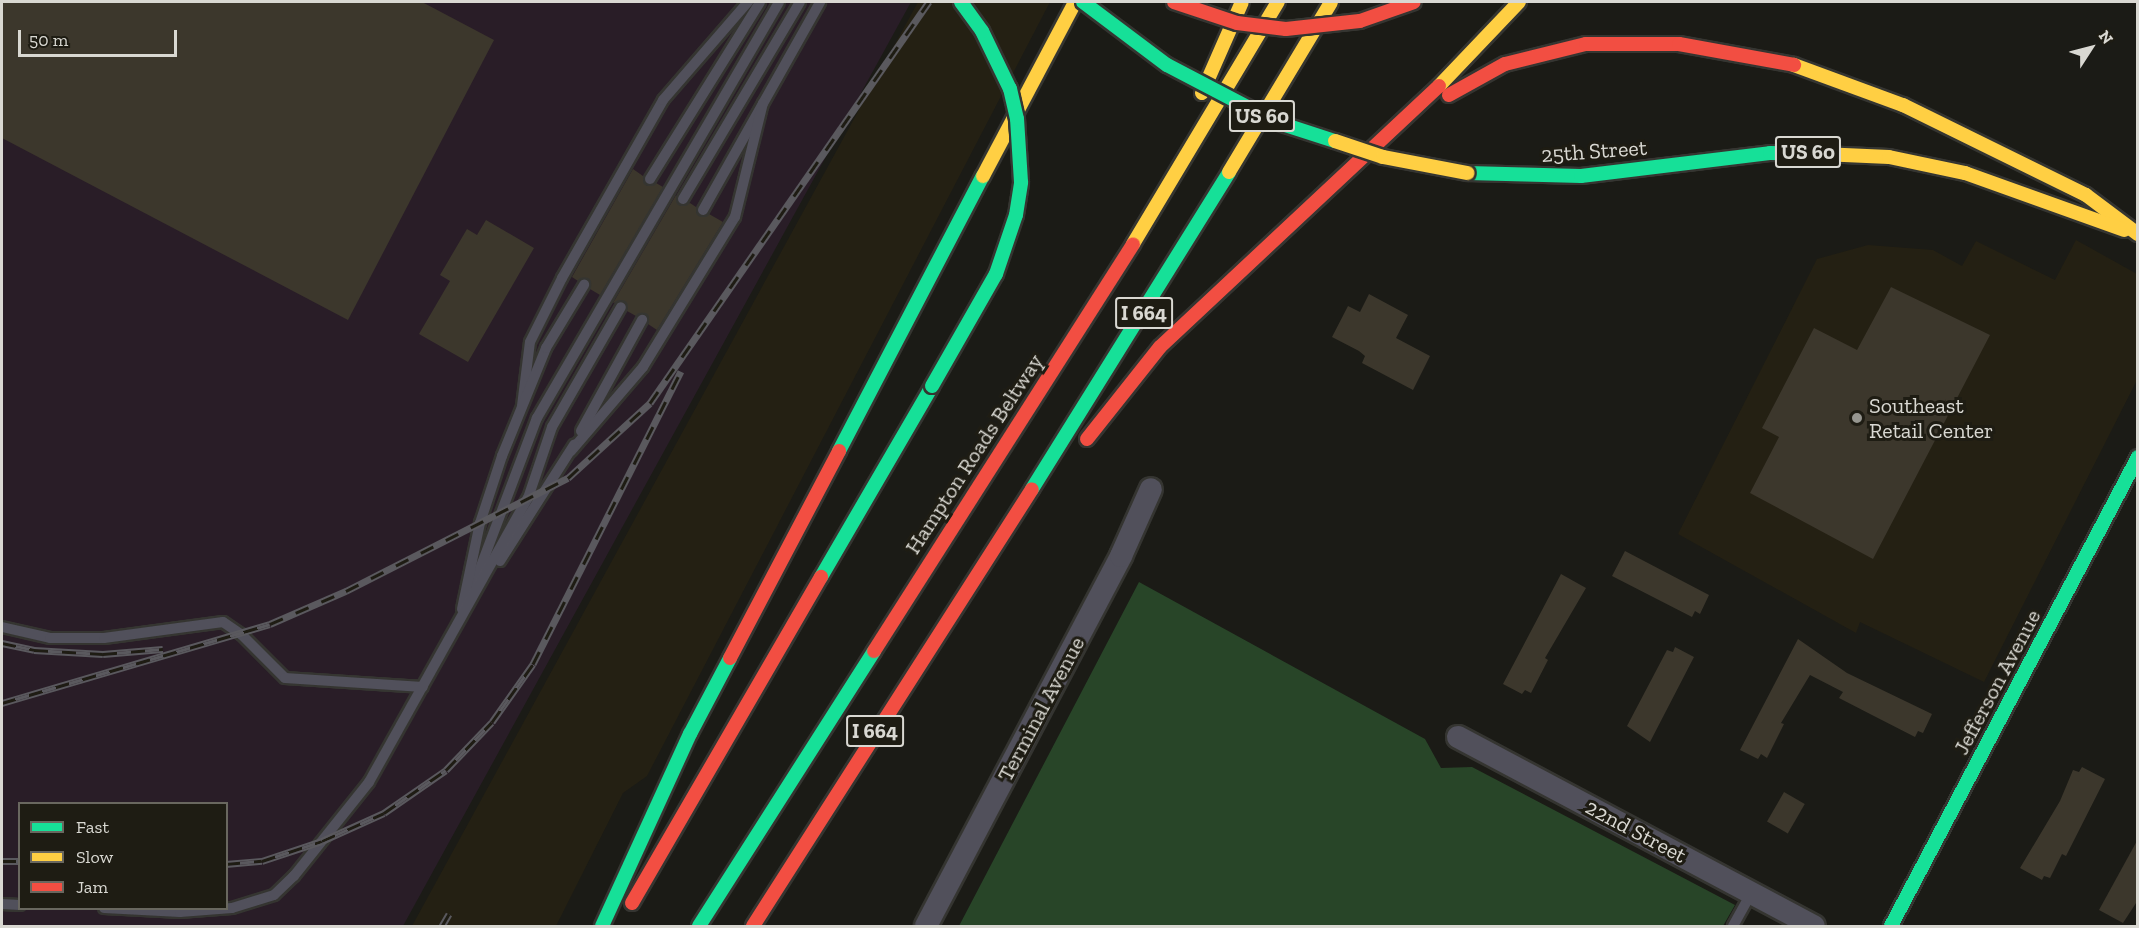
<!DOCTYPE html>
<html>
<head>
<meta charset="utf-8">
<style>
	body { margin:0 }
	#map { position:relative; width:2139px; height:928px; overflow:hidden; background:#1b1b16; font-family:"Zilla Slab",serif }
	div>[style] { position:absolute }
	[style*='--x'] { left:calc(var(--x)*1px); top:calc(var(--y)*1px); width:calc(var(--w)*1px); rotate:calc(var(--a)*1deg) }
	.built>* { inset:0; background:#242013 }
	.industrial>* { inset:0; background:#291d27 }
	.green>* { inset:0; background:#284528 }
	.building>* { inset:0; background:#3c372c; transform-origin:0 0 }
	.roads { filter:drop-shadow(2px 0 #353531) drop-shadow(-2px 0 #353531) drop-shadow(0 2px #353531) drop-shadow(0 -2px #353531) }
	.lane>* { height:10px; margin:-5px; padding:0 5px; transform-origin:5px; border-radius:5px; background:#51505b }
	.street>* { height:22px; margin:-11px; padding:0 11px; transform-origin:11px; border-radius:11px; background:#51505b }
	.fast>* { height:14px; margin:-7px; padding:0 7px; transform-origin:7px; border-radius:7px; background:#16e098 }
	.slow>* { height:14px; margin:-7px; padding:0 7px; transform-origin:7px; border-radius:7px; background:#ffcf43 }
	.jam>* { height:14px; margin:-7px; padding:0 7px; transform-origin:7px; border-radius:7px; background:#f24e42 }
	.rail>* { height:7px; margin-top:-3.5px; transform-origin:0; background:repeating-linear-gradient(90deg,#1e1c13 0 14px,#5a595e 0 28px); box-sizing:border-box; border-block:2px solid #5a595e }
	.bridges { filter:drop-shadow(2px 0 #353531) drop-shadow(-2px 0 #353531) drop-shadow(0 2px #353531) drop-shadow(0 -2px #353531) }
	.fast-bridge>* { height:14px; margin:-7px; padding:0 7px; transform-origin:7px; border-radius:7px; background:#16e098 }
	.slow-bridge>* { height:14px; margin:-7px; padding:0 7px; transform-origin:7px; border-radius:7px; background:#ffcf43 }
	.jam-bridge>* { height:14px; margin:-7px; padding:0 7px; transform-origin:7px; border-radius:7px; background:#f24e42 }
	.dots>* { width:16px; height:16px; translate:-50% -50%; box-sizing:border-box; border:3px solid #1e1c13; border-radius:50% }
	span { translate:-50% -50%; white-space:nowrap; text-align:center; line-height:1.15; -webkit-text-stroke:6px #1e1c13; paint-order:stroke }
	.shield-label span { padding:2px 4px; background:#1e1c13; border:2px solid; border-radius:4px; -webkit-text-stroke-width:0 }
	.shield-label { font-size:21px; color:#d9d8d2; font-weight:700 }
	.street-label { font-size:22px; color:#d9d8d2 }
	.poi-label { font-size:22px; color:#d9d8d2 }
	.left { translate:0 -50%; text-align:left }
	.frame { position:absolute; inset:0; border:3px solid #d9d8d2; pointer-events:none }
	.legend { position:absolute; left:18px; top:802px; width:210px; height:108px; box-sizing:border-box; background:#1e1c13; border:2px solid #69675f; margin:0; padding:8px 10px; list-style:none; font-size:18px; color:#d9d8d2 }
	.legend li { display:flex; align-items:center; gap:12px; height:30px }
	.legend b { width:30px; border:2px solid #69675f }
	.north { position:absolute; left:2061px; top:18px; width:60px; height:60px; -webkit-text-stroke:4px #1e1c13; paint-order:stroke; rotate:54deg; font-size:16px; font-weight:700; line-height:24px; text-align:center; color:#d9d8d2 }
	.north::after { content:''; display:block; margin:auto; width:21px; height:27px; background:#d9d8d2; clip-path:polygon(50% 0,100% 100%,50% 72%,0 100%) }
	.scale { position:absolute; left:18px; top:30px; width:159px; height:27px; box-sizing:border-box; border:3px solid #d9d8d2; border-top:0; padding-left:8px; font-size:18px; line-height:21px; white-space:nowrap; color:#d9d8d2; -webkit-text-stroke:4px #1e1c13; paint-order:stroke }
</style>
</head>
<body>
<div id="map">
	<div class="built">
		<i style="clip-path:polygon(918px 2px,1050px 2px,647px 776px,623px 793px,556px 926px,412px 926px)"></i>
		<i style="clip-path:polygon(2076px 240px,2137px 274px,2137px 380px,1984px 682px,1860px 622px,1856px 633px,1678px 534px,1817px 259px,1868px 245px,1933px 250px,1962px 266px,1976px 241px,2055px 280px)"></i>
	</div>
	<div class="industrial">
		<i style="clip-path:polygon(evenodd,2px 2px,911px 2px,403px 926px,2px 926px,2px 2px,20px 804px,226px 804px,226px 908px,20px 908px,20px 804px)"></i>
	</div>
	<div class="green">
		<i style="clip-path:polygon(1139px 582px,1425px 739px,1441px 768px,1472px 767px,1735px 905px,1723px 926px,959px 926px)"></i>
	</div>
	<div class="building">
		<i style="clip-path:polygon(2px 2px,422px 2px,494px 40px,348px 320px,2px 138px)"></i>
		<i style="clip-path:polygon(633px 169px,643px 176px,647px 186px,656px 183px,663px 187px,600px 295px,590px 289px,588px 279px,578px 281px,572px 277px)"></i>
		<i style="clip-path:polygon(676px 195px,680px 206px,690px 203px,696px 207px,699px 216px,709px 214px,723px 222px,657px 330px,648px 324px,646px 314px,636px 316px,627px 311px,625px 301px,613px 303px)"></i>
		<i style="clip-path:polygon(486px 220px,534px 248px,468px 362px,419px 334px,450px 281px,440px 275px,467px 229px,477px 235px)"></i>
		<i style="clip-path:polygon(1891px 287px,1990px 335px,1873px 559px,1750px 493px,1779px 437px,1762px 428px,1814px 328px,1857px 350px)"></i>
		<i style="clip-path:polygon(1369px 294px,1408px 315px,1396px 338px,1430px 356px,1413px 390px,1362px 363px,1365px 356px,1359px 351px,1332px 337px,1348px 306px,1360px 312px)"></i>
		<i style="clip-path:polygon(1625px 551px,1709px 595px,1700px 614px,1695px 611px,1692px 617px,1612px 576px)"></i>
		<i style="clip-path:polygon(1561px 574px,1586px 588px,1545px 658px,1548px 660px,1531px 693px,1525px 690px,1522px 694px,1503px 684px)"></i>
		<i style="clip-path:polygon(1798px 639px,1847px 673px,1932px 714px,1923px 733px,1918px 731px,1915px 737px,1872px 715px,1839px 698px,1843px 692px,1810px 675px,1781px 723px,1784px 724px,1767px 758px,1761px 754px,1758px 759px,1740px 750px)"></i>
		<i style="clip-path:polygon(1675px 647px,1694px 657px,1650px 742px,1627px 726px,1667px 650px,1673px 652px)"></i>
		<i style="clip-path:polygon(2082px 767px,2105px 779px,2066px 856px,2062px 854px,2050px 878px,2044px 876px,2042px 880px,2020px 868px,2060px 801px,2073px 770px,2079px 772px)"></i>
		<i style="left:1784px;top:792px;width:24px;height:34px;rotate:30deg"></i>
		<i style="clip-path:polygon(2138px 839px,2138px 900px,2123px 923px,2099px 910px)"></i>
	</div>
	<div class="roads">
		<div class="lane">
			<i style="--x:650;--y:179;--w:208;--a:-58.1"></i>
			<i style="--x:683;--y:199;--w:229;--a:-59.3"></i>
			<i style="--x:703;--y:210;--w:239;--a:-60.6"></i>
			<i style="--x:522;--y:406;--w:64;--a:-82.9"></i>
			<i style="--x:530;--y:342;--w:72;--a:-63.4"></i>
			<i style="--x:562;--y:278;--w:205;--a:-60.4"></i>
			<i style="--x:663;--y:100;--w:130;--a:-49.1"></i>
			<i style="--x:581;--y:431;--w:127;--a:-61.2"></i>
			<i style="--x:571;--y:451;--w:111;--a:-49.4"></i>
			<i style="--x:643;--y:367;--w:176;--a:-58.5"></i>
			<i style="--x:735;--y:217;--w:117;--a:-76.2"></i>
			<i style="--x:500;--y:561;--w:138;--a:-57.5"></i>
			<i style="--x:473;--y:587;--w:181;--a:-69.3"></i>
			<i style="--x:537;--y:418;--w:481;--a:-59.8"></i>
			<i style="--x:462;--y:609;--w:88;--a:-78.2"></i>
			<i style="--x:480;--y:523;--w:71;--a:-71.8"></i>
			<i style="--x:502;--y:456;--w:117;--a:-67.8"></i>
			<i style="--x:546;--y:348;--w:74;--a:-58.9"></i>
			<i style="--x:2;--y:627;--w:49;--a:12.9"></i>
			<i style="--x:50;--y:638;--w:54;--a:0"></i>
			<i style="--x:104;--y:638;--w:120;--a:-7.7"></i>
			<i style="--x:223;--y:622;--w:22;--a:34"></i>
			<i style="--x:241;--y:634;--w:62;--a:45"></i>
			<i style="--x:285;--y:678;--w:138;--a:3.7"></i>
			<i style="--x:2;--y:904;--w:18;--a:3"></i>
			<i style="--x:104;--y:908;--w:76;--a:3"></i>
			<i style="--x:180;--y:912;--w:52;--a:-4.4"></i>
			<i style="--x:232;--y:908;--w:44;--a:-17.2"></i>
			<i style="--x:274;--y:895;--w:28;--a:-44"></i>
			<i style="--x:294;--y:876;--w:120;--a:-51.4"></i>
			<i style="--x:369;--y:782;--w:325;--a:-60.8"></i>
			<i style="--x:528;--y:498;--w:75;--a:-71.3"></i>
			<i style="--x:552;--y:427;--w:138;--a:-60.1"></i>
			<i style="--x:1733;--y:926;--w:38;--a:-61"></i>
		</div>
		<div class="street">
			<i style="--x:1458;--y:737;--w:403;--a:28"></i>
			<i style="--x:926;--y:926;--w:418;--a:-62.2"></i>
			<i style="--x:1121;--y:556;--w:73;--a:-65.9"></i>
		</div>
		<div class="fast">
			<i style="--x:1468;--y:173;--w:113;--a:1.5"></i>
			<i style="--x:1581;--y:176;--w:190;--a:-6.9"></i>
			<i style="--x:1770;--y:153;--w:52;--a:1.1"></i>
			<i style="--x:839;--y:451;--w:310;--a:-62.4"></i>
			<i style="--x:1032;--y:489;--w:373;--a:-58.1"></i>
			<i style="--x:821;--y:577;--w:221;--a:-59.8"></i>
			<i style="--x:602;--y:926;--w:211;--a:-65.4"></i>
			<i style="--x:690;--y:734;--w:86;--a:-62.2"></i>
			<i style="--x:699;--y:926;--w:326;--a:-57.5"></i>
			<i style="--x:1891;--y:926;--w:530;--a:-62.23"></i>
		</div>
		<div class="slow">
			<i style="--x:1794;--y:65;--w:116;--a:20.2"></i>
			<i style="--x:1903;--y:105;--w:204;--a:26.2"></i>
			<i style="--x:2086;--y:195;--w:65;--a:36.9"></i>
			<i style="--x:1439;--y:86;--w:116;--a:-46.4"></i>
			<i style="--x:1202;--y:93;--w:99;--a:-66.3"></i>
			<i style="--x:1822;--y:154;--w:67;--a:2.6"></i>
			<i style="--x:1889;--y:157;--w:78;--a:11.9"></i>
			<i style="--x:1965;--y:173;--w:169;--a:19.7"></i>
			<i style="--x:1229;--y:172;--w:198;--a:-59"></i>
			<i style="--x:983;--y:176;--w:197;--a:-62.1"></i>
			<i style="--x:1133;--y:244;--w:282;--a:-59.1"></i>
		</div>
		<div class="jam">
			<i style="--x:1449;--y:95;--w:64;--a:-29"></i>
			<i style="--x:1505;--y:64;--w:83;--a:-13.9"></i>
			<i style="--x:1586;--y:44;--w:93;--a:0"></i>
			<i style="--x:1679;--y:44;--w:117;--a:10.3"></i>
			<i style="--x:1087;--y:439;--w:117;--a:-51.6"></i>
			<i style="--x:1160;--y:347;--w:382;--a:-43.1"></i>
			<i style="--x:874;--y:651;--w:482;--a:-57.5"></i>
			<i style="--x:730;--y:658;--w:234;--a:-62.2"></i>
			<i style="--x:632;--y:903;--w:377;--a:-59.9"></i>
			<i style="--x:753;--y:926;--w:518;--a:-57.44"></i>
		</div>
	</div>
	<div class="rail">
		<i style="--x:2;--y:643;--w:33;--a:12"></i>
		<i style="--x:34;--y:650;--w:69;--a:3.3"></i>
		<i style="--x:103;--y:654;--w:60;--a:-4.8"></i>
		<i style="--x:2;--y:703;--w:279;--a:-16.4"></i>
		<i style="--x:270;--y:624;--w:83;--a:-23.5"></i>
		<i style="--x:346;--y:591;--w:249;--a:-27"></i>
		<i style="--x:568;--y:478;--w:111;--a:-42.4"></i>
		<i style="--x:650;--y:403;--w:489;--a:-55.2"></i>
		<i style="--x:2;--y:861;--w:18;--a:0"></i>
		<i style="--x:226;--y:864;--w:36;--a:-5"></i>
		<i style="--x:262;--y:861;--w:63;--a:-18.4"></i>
		<i style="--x:322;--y:841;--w:68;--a:-24.3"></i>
		<i style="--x:384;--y:813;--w:75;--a:-34.7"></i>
		<i style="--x:446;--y:770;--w:66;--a:-46.2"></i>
		<i style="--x:492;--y:722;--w:71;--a:-54.7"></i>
		<i style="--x:533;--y:664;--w:328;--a:-63.2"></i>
		<i style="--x:442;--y:926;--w:14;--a:-60"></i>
	</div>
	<div class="bridges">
		<div class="fast-bridge">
			<i style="--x:1083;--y:2;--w:105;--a:36.9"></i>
			<i style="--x:1167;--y:65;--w:123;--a:27.6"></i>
			<i style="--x:1276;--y:122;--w:62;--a:17.9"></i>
			<i style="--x:932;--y:386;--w:129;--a:-60.3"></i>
			<i style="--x:996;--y:274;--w:62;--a:-71.3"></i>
			<i style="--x:1016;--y:215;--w:33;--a:-81"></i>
			<i style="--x:1021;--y:182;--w:63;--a:-93.6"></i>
			<i style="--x:1017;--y:119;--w:31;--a:-103"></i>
			<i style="--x:1010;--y:89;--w:64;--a:-115.8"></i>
			<i style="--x:982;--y:31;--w:36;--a:-126"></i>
		</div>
		<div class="slow-bridge">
			<i style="--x:1335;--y:141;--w:51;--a:18.4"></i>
			<i style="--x:1383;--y:157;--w:86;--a:10.7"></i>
		</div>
		<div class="jam-bridge">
			<i style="--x:1174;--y:2;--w:66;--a:18.4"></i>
			<i style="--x:1237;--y:23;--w:49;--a:7"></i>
			<i style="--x:1286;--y:29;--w:74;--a:-6.2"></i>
			<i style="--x:1360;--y:21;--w:57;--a:-19.4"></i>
		</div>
	</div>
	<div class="dots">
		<i style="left:1857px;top:418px;background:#969690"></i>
	</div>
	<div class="shield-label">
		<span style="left:1262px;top:116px">US 60</span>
		<span style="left:1808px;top:152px">US 60</span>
		<span style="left:1144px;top:313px">I 664</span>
		<span style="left:875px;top:731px">I 664</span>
	</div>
	<div class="street-label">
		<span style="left:1594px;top:151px;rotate:-4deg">25th Street</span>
		<span style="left:974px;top:454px;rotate:-57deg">Hampton Roads Beltway</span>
		<span style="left:1997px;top:682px;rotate:-62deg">Jefferson Avenue</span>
		<span style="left:1041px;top:709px;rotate:-62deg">Terminal Avenue</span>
		<span style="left:1636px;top:831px;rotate:28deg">22nd Street</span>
	</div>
	<div class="poi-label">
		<span class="left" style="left:1869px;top:418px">Southeast<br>Retail Center</span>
	</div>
	<div class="frame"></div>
	<ul class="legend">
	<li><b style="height:8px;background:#16e098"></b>Fast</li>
	<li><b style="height:8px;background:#ffcf43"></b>Slow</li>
	<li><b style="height:8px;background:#f24e42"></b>Jam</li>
	</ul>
	<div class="north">N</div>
	<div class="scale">50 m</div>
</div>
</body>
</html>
